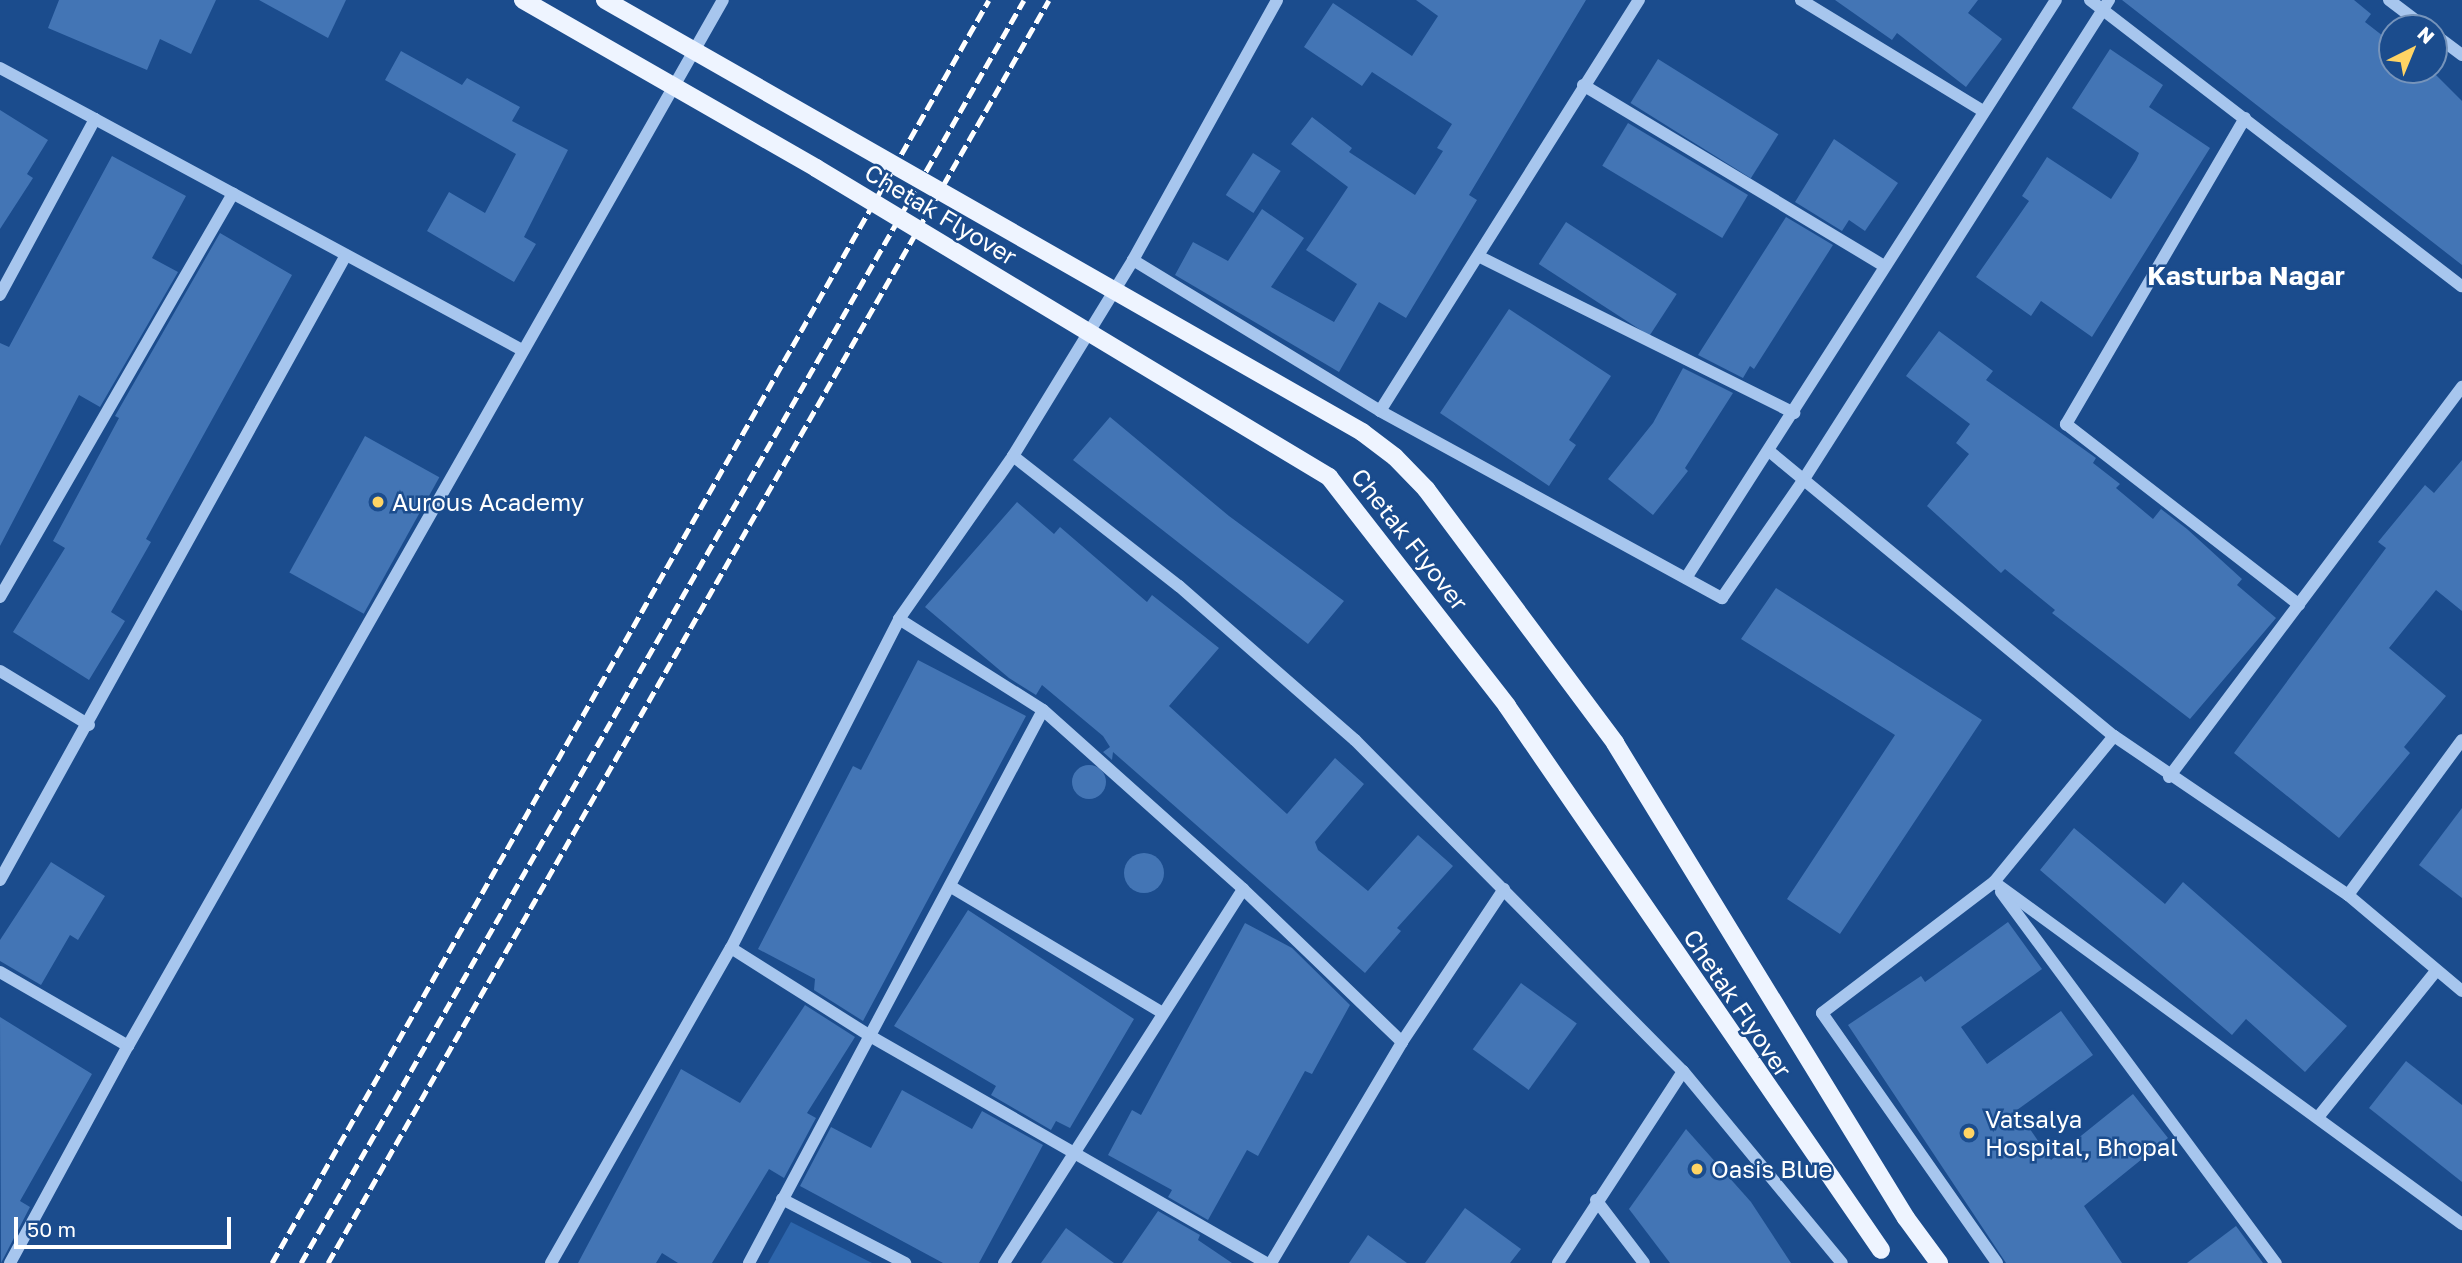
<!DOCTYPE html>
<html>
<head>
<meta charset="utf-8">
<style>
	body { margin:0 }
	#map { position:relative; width:2462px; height:1263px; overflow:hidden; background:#1b4c8d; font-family:"Golos Text",sans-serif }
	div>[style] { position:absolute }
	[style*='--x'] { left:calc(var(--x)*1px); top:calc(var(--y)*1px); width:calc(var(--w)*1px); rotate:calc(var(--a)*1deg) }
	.green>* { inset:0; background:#2d65ab }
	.building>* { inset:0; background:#4375b5; transform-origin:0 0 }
	.round { border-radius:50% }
	.minor>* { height:12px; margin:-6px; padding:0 6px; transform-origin:6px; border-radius:6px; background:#a7c6ee }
	.major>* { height:18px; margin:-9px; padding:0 9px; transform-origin:9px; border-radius:9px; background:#eef4ff }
	.rail>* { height:5px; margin-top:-2.5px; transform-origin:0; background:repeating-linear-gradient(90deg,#fff 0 12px,transparent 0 17px) }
	.major-bridge>* { height:18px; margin:-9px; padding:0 9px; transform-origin:9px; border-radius:9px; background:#eef4ff }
	.dots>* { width:19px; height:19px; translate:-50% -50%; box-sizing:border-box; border:4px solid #1b4c8d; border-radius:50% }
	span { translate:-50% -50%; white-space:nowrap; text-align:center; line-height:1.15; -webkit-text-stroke:5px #1b4c8d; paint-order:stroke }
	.street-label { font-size:24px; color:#fff }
	.poi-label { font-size:24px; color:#fff }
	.left { translate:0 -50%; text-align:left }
	.neighbourhood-label { font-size:26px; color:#fff; font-weight:700 }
	.north { position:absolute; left:2378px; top:14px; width:70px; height:70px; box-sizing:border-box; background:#1b4c8d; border:2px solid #7694bb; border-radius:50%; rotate:43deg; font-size:19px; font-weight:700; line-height:28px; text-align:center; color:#fff }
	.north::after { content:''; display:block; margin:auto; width:24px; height:32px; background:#ffd464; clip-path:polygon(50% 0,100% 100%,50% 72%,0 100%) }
	.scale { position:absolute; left:14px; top:1217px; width:217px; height:32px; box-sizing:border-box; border:4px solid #fff; border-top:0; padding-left:9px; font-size:21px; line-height:24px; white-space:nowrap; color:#fff; -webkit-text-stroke:5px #1b4c8d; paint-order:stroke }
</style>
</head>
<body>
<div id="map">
	<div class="green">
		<i style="clip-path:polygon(791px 1222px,872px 1263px,768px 1263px)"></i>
	</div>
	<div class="building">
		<i style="clip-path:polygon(59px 0,216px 0,191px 54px,160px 39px,147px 70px,48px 28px)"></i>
		<i style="clip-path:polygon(259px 0,346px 0,328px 38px)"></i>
		<i style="clip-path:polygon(1416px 0,1586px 0,1469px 195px,1477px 200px,1406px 318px,1379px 302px,1339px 372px,1175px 275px,1193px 242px,1228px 261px,1262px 209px,1304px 238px,1271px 287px,1334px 322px,1357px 284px,1306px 250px,1348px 187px,1291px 144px,1312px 117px,1352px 148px,1349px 152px,1415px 195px,1443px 151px,1437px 148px,1452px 124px,1372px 72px,1362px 86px,1304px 47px,1333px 3px,1412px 56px,1438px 16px)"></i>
		<i style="clip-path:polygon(1835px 0,1978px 0,1968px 13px,2002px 39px,1966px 87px,1897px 33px,1892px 40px)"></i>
		<i style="clip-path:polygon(2122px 0,2354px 0,2371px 14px,2365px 22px,2392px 43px,2392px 70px,2431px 70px,2462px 101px,2462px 265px)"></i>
		<i style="clip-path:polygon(2110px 49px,2163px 85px,2149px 107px,2210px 148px,2092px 337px,2041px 301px,2031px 316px,1976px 277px,2029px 201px,2022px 196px,2047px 157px,2111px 199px,2136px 160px,2139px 153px,2072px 108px)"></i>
		<i style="clip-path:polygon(401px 51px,462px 85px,467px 78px,520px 107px,512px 121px,568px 150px,524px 237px,536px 244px,514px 282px,427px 231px,449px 192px,485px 213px,516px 154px,385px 80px)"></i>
		<i style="left:1658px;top:59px;width:142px;height:52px;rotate:32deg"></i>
		<i style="clip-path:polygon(0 110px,48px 140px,27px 174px,33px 178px,0 229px)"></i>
		<i style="left:1628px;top:123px;width:140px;height:50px;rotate:31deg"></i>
		<i style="clip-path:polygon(1834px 139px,1898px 183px,1865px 231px,1849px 220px,1842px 231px,1795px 202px)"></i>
		<i style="left:1253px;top:153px;width:33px;height:50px;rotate:33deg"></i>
		<i style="clip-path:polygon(112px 156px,186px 196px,152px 258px,178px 272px,100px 407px,79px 395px,0 546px,0 343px,9px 347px)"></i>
		<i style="clip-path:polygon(1786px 217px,1833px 245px,1754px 369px,1750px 366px,1743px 378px,1698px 355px)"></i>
		<i style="left:1566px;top:222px;width:132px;height:50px;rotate:33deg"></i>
		<i style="clip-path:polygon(220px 233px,292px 275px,146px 539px,151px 542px,111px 612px,125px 621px,89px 680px,13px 632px,65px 548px,53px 541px,119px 418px,115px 416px)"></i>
		<i style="clip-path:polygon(1509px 309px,1611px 376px,1569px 440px,1576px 445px,1549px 486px,1440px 413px)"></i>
		<i style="clip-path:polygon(1939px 331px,1993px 371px,1986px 380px,2096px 458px,2093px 463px,2120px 484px,2116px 488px,2153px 519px,2161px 509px,2187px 529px,2242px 579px,2237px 585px,2276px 618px,2190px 719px,2052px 613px,2055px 610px,2005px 569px,2001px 573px,1927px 506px,1969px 454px,1956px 443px,1970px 424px,1906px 376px)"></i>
		<i style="clip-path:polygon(1683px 368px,1733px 393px,1685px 468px,1688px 471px,1653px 515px,1608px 479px,1653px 423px)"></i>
		<i style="clip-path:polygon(1110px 417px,1229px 516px,1344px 601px,1308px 644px,1073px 460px)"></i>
		<i style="left:365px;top:436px;width:85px;height:156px;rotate:29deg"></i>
		<i style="clip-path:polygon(2462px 460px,2462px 611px,2436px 590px,2389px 648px,2446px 696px,2404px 747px,2410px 753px,2339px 838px,2234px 753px,2386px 548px,2378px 542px,2425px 485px,2434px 493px)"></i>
		<i style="clip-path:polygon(1017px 502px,1054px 534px,1060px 527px,1147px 602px,1152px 595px,1219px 648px,1169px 706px,1287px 814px,1335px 758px,1364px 784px,1315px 842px,1318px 850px,1368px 891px,1418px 835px,1453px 866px,1397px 928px,1401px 931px,1365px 973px,1113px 752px,1112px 760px,1103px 752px,1110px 747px,1103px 736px,1042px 685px,1036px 695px,1009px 678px,925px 607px)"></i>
		<i style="clip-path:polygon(1776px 588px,1982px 720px,1840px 934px,1787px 899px,1895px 735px,1741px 639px)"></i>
		<i style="clip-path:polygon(918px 660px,1026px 716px,863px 1021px,814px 990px,815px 979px,758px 949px,853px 766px,861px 770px)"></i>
		<i class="round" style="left:1072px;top:765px;width:34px;height:34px"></i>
		<i style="clip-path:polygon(2462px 808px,2462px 898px,2419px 865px)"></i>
		<i style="clip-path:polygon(2074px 828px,2165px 904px,2183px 882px,2347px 1026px,2305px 1072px,2246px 1019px,2232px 1035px,2040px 870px)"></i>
		<i class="round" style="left:1124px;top:853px;width:40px;height:40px"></i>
		<i style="clip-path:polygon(51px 862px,105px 896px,78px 940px,70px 935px,41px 985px,0 961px,0 940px)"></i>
		<i style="clip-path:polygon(968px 910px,1134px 1019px,1070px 1128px,1056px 1121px,1051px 1130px,991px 1095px,996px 1086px,894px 1026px)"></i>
		<i style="clip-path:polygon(2008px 922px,2042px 969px,1961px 1027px,1987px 1064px,2061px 1011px,2093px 1055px,2017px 1110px,2051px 1160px,2133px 1094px,2168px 1138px,2084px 1206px,2122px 1263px,2006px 1263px,1848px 1025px,1921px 976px,1925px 982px)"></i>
		<i style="clip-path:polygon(1245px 923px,1292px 948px,1350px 1005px,1312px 1074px,1305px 1071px,1258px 1156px,1247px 1150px,1208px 1220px,1168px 1197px,1172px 1190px,1108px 1155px,1132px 1110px,1141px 1115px)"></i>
		<i style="left:1521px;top:983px;width:69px;height:82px;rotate:36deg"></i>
		<i style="clip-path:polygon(805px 1005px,855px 1037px,807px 1113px,816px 1118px,784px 1178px,769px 1169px,712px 1263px,678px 1263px,662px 1253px,656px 1263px,578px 1263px,681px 1069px,740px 1103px)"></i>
		<i style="clip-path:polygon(0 1017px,92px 1074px,20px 1201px,30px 1207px,1px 1263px)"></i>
		<i style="clip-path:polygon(2406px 1061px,2462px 1105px,2462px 1182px,2369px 1108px)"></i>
		<i style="clip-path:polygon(902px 1090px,972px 1129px,982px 1111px,1043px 1145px,979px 1263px,943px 1263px,800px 1186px,831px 1127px,871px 1148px)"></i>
		<i style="clip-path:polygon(1686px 1129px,1751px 1202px,1791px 1263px,1670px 1263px,1629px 1209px)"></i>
		<i style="clip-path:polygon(1465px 1208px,1521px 1249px,1510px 1263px,1425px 1263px)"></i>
		<i style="clip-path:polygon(1158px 1211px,1200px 1235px,1198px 1240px,1232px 1263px,1122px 1263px)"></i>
		<i style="clip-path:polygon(2236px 1226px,2263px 1263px,2187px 1263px)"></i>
		<i style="clip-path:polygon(1066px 1228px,1114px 1263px,1041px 1263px)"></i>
		<i style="clip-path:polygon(1368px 1235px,1407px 1263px,1349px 1263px)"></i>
	</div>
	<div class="minor">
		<i style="--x:1801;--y:0;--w:213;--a:31.4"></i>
		<i style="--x:2090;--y:0;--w:469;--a:37.6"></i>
		<i style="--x:2389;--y:0;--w:46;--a:37.1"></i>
		<i style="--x:2434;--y:34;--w:35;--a:37"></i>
		<i style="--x:0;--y:68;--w:108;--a:28.2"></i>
		<i style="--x:95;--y:119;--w:200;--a:118.4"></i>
		<i style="--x:1583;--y:85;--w:351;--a:31"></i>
		<i style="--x:2245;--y:118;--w:355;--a:120.3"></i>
		<i style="--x:2066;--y:424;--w:295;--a:37.8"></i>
		<i style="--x:95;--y:119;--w:486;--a:28.4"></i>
		<i style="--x:1480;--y:257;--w:351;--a:26.4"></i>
		<i style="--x:1133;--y:260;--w:289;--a:31.4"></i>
		<i style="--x:1380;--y:411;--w:390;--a:28.7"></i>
		<i style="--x:1722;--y:598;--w:145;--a:-55.4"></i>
		<i style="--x:1804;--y:479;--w:568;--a:-57.51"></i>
		<i style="--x:1380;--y:411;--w:486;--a:-57.8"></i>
		<i style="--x:1769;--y:451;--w:447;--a:39.6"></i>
		<i style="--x:2114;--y:736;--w:283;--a:34.2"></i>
		<i style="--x:2348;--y:895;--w:149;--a:40.1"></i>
		<i style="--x:1013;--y:456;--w:211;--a:38.1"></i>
		<i style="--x:1179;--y:586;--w:234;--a:41.2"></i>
		<i style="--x:1355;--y:740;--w:466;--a:45.3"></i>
		<i style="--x:1683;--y:1071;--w:249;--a:50.4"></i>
		<i style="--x:1686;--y:578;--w:686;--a:-57.38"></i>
		<i style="--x:0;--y:597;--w:466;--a:-60"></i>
		<i style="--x:899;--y:619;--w:170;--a:32.3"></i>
		<i style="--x:1043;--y:710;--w:268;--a:41.8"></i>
		<i style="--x:1243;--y:889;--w:221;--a:43.9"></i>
		<i style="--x:0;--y:671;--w:104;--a:31.2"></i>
		<i style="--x:2169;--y:777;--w:488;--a:-53.1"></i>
		<i style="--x:0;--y:880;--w:714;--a:-61.03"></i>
		<i style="--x:1994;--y:882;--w:580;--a:36.16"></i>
		<i style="--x:953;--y:888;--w:242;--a:30.8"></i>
		<i style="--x:2001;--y:892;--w:462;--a:53.5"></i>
		<i style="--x:2348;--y:895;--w:192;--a:-53.7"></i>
		<i style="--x:731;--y:948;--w:165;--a:32.3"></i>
		<i style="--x:870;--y:1036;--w:456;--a:29.8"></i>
		<i style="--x:0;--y:972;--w:148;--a:30"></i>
		<i style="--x:2319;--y:1116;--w:185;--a:-51.1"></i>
		<i style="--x:782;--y:1199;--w:139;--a:27.5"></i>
		<i style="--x:1596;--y:1200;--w:79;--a:52.7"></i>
		<i style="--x:10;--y:1263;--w:247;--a:-61.5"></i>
		<i style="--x:128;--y:1046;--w:1203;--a:-60.37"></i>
		<i style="--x:551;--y:1263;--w:363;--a:-60.3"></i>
		<i style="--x:731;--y:948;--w:369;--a:-62.9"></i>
		<i style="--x:899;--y:619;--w:199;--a:-55"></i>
		<i style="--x:1013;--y:456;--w:230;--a:-58.5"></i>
		<i style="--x:1133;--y:260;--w:297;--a:-61"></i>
		<i style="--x:749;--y:1263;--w:626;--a:-62"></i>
		<i style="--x:1004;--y:1263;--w:444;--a:-57.4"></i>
		<i style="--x:1271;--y:1263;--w:257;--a:-59.3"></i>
		<i style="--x:1402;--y:1042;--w:184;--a:-56.3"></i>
		<i style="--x:1558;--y:1263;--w:229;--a:-56.9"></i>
		<i style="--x:1997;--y:1263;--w:305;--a:-125"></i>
		<i style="--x:1822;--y:1013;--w:216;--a:-37.3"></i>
		<i style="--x:1994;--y:882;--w:189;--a:-50.6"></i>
	</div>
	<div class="major">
		<i style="--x:1906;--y:1218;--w:56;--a:53.7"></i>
	</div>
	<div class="rail">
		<i style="--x:272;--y:1263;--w:1452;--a:-60.42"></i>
		<i style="--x:301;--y:1263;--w:1455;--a:-60.21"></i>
		<i style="--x:328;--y:1263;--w:1454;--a:-60.28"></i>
	</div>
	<div class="major-bridge">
		<i style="--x:523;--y:0;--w:338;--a:29.8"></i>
		<i style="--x:816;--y:168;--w:599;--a:31.06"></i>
		<i style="--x:1329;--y:477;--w:290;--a:52.1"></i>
		<i style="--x:1507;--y:706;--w:660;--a:55.49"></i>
		<i style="--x:605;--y:0;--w:872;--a:29.71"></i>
		<i style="--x:1362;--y:432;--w:41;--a:37.1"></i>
		<i style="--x:1395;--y:457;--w:45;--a:45.9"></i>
		<i style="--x:1426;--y:489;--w:317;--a:53.3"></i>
		<i style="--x:1615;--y:743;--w:557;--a:58.51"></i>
	</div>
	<div class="dots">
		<i style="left:378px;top:502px;background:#ffd464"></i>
		<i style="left:1969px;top:1133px;background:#ffd464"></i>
		<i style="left:1697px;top:1169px;background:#ffd464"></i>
	</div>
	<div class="street-label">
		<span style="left:941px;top:214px;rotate:31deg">Chetak Flyover</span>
		<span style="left:1410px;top:539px;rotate:52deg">Chetak Flyover</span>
		<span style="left:1738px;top:1003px;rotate:56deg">Chetak Flyover</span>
	</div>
	<div class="poi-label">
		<span class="left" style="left:392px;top:502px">Aurous Academy</span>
		<span class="left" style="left:1985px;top:1133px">Vatsalya<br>Hospital, Bhopal</span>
		<span class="left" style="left:1711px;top:1169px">Oasis Blue</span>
	</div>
	<div class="neighbourhood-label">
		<span style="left:2246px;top:276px">Kasturba Nagar</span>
	</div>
	<div class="north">N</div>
	<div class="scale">50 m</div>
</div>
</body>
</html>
